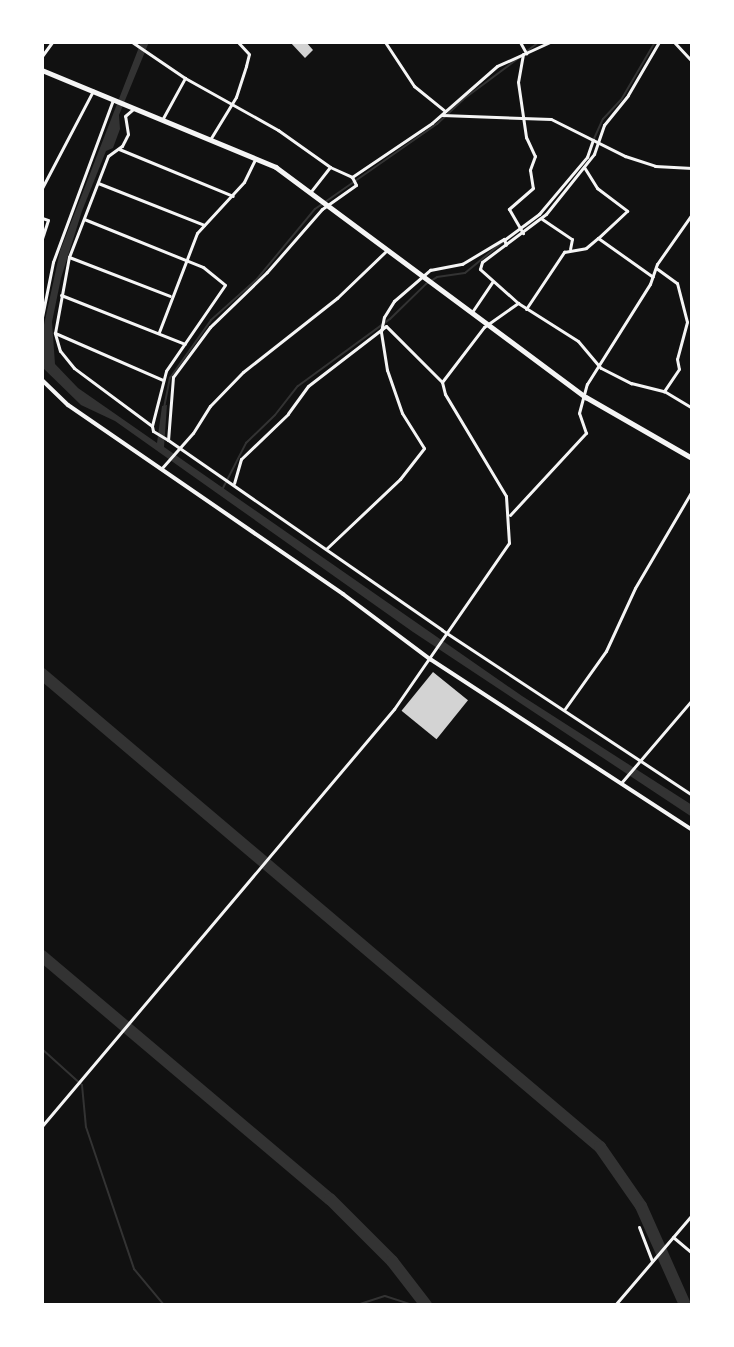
<!DOCTYPE html>
<html>
<head>
<meta charset="utf-8">
<style>
	body { margin:0 }
	#map { position:relative; width:734px; height:1347px; overflow:hidden; background:#111; font-family:Quicksand,sans-serif }
	div>[style] { position:absolute }
	[style*='--x'] { left:calc(var(--x)*1px); top:calc(var(--y)*1px); width:calc(var(--w)*1px); rotate:calc(var(--a)*1deg) }
	.water>* { inset:0; background:#333 }
	.stream>* { height:2px; margin:-1px; padding:0 1px; transform-origin:1px; border-radius:1px; background:#333 }
	.river>* { height:12px; margin:-6px; padding:0 6px; transform-origin:6px; border-radius:6px; background:#333 }
	.building>* { inset:0; background:#d3d3d3; transform-origin:0 0 }
	.minor>* { height:3px; margin:-1.5px; padding:0 1.5px; transform-origin:1.5px; border-radius:1.5px; background:#f5f5f5 }
	.tertiary>* { height:4px; margin:-2px; padding:0 2px; transform-origin:2px; border-radius:2px; background:#f5f5f5 }
	.primary>* { height:4.5px; margin:-2.25px; padding:0 2.25px; transform-origin:2.25px; border-radius:2.25px; background:#f5f5f5 }
	span { translate:-50% -50%; white-space:nowrap; text-align:center; line-height:1.15; -webkit-text-stroke:6px #fff; paint-order:stroke }
	.frame { position:absolute; inset:0; border:44px solid #fff; pointer-events:none }
</style>
</head>
<body>
<div id="map">
	<div class="water">
		<i style="clip-path:polygon(141px 42px,149px 42px,119px 115px,120px 129px,113px 148px,106px 151px,82px 211px,61px 278px,52px 322px,55px 364px,78px 388px,157px 443px,162px 406px,167px 405px,164px 447px,522px 696px,692px 805px,692px 817px,413px 632px,115px 421px,81px 405px,42px 367px,42px 334px,60px 251px)"></i>
	</div>
	<div class="stream">
		<i style="--x:527;--y:51;--w:15;--a:-37"></i>
		<i style="--x:593;--y:141;--w:24;--a:-66"></i>
		<i style="--x:603;--y:119;--w:26;--a:-47"></i>
		<i style="--x:621;--y:100;--w:67;--a:-59.6"></i>
		<i style="--x:526;--y:226;--w:21;--a:-39"></i>
		<i style="--x:164;--y:408;--w:31;--a:-79"></i>
		<i style="--x:170;--y:378;--w:71;--a:-54.7"></i>
		<i style="--x:211;--y:320;--w:62;--a:-41.7"></i>
		<i style="--x:257;--y:279;--w:91;--a:-50.4"></i>
		<i style="--x:315;--y:209;--w:149;--a:-34.9"></i>
		<i style="--x:437;--y:124;--w:38;--a:-43"></i>
		<i style="--x:465;--y:98;--w:69;--a:-36.7"></i>
		<i style="--x:223;--y:488;--w:51;--a:-62.9"></i>
		<i style="--x:246;--y:443;--w:40;--a:-44"></i>
		<i style="--x:275;--y:415;--w:37;--a:-52"></i>
		<i style="--x:298;--y:386;--w:114;--a:-36.1"></i>
		<i style="--x:390;--y:319;--w:50;--a:-44.2"></i>
		<i style="--x:426;--y:284;--w:13;--a:-32"></i>
		<i style="--x:437;--y:277;--w:28;--a:-8"></i>
		<i style="--x:465;--y:273;--w:50;--a:-39.4"></i>
		<i style="--x:42;--y:1049;--w:54;--a:42"></i>
		<i style="--x:82;--y:1085;--w:42;--a:84.6"></i>
		<i style="--x:86;--y:1127;--w:150;--a:71.3"></i>
		<i style="--x:134;--y:1269;--w:47;--a:50.2"></i>
		<i style="--x:357;--y:1305;--w:29;--a:-18"></i>
		<i style="--x:385;--y:1296;--w:28;--a:18"></i>
	</div>
	<div class="river">
		<i style="--x:42;--y:674;--w:732;--a:40.29"></i>
		<i style="--x:600;--y:1147;--w:72;--a:55.2"></i>
		<i style="--x:641;--y:1206;--w:108;--a:66"></i>
		<i style="--x:42;--y:956;--w:377;--a:40.2"></i>
		<i style="--x:330;--y:1199;--w:88;--a:45"></i>
		<i style="--x:392;--y:1261;--w:56;--a:52.3"></i>
	</div>
	<div class="building">
		<i style="clip-path:polygon(290px 42px,306px 42px,313px 50px,305px 58px)"></i>
		<i style="left:433px;top:672px;width:45px;height:50px;rotate:39deg"></i>
	</div>
	<div class="minor">
		<i style="--x:132;--y:42;--w:64;--a:34.2"></i>
		<i style="--x:185;--y:78;--w:107;--a:29.2"></i>
		<i style="--x:278;--y:130;--w:64;--a:35.4"></i>
		<i style="--x:330;--y:167;--w:31;--a:128"></i>
		<i style="--x:385;--y:42;--w:53;--a:56.6"></i>
		<i style="--x:414;--y:86;--w:40;--a:39"></i>
		<i style="--x:520;--y:42;--w:13;--a:61"></i>
		<i style="--x:550;--y:42;--w:58;--a:155.6"></i>
		<i style="--x:497;--y:66;--w:86;--a:138.8"></i>
		<i style="--x:432;--y:123;--w:97;--a:146"></i>
		<i style="--x:352;--y:177;--w:9;--a:63"></i>
		<i style="--x:356;--y:185;--w:42;--a:144.8"></i>
		<i style="--x:322;--y:209;--w:84;--a:131.1"></i>
		<i style="--x:267;--y:272;--w:79;--a:136"></i>
		<i style="--x:210;--y:327;--w:62;--a:126.5"></i>
		<i style="--x:173;--y:377;--w:63;--a:94.5"></i>
		<i style="--x:168;--y:440;--w:333;--a:34.7"></i>
		<i style="--x:442;--y:630;--w:300;--a:33.4"></i>
		<i style="--x:674;--y:42;--w:26;--a:47"></i>
		<i style="--x:523;--y:54;--w:28;--a:100"></i>
		<i style="--x:518;--y:82;--w:56;--a:81.7"></i>
		<i style="--x:526;--y:137;--w:21;--a:65"></i>
		<i style="--x:535;--y:156;--w:15;--a:110"></i>
		<i style="--x:530;--y:170;--w:18;--a:81"></i>
		<i style="--x:533;--y:188;--w:32;--a:139"></i>
		<i style="--x:509;--y:209;--w:28;--a:60"></i>
		<i style="--x:42;--y:56;--w:17;--a:-54"></i>
		<i style="--x:442;--y:115;--w:109;--a:2.1"></i>
		<i style="--x:551;--y:119;--w:83;--a:26.6"></i>
		<i style="--x:625;--y:156;--w:32;--a:18"></i>
		<i style="--x:655;--y:166;--w:37;--a:3"></i>
		<i style="--x:162;--y:120;--w:48;--a:-61.3"></i>
		<i style="--x:211;--y:138;--w:48;--a:-58.6"></i>
		<i style="--x:236;--y:97;--w:33;--a:-72"></i>
		<i style="--x:246;--y:66;--w:12;--a:-76"></i>
		<i style="--x:249;--y:54;--w:16;--a:-133"></i>
		<i style="--x:119;--y:149;--w:123;--a:22.4"></i>
		<i style="--x:330;--y:167;--w:24;--a:24"></i>
		<i style="--x:584;--y:167;--w:25;--a:58"></i>
		<i style="--x:597;--y:188;--w:38;--a:37"></i>
		<i style="--x:627;--y:211;--w:40;--a:137"></i>
		<i style="--x:98;--y:183;--w:114;--a:21.6"></i>
		<i style="--x:42;--y:188;--w:110;--a:-62.3"></i>
		<i style="--x:42;--y:218;--w:6;--a:18"></i>
		<i style="--x:48;--y:220;--w:20;--a:108"></i>
		<i style="--x:84;--y:219;--w:128;--a:22"></i>
		<i style="--x:203;--y:267;--w:28;--a:39"></i>
		<i style="--x:225;--y:285;--w:104;--a:124.5"></i>
		<i style="--x:166;--y:371;--w:57;--a:104.3"></i>
		<i style="--x:152;--y:426;--w:97;--a:-143.4"></i>
		<i style="--x:74;--y:368;--w:22;--a:-129"></i>
		<i style="--x:60;--y:351;--w:19;--a:-106"></i>
		<i style="--x:55;--y:333;--w:77;--a:-79.6"></i>
		<i style="--x:69;--y:257;--w:108;--a:-68.9"></i>
		<i style="--x:108;--y:156;--w:17;--a:-36"></i>
		<i style="--x:122;--y:146;--w:13;--a:-63"></i>
		<i style="--x:128;--y:134;--w:18;--a:-99"></i>
		<i style="--x:125;--y:116;--w:11;--a:-41"></i>
		<i style="--x:542;--y:219;--w:36;--a:34"></i>
		<i style="--x:572;--y:239;--w:10;--a:101"></i>
		<i style="--x:504;--y:240;--w:44;--a:-36.6"></i>
		<i style="--x:539;--y:214;--w:75;--a:-49.9"></i>
		<i style="--x:587;--y:157;--w:18;--a:-71"></i>
		<i style="--x:69;--y:257;--w:108;--a:21.1"></i>
		<i style="--x:656;--y:268;--w:26;--a:36"></i>
		<i style="--x:677;--y:283;--w:40;--a:75.6"></i>
		<i style="--x:687;--y:322;--w:38;--a:105"></i>
		<i style="--x:677;--y:359;--w:10;--a:79"></i>
		<i style="--x:679;--y:369;--w:27;--a:124"></i>
		<i style="--x:61;--y:295;--w:133;--a:21.6"></i>
		<i style="--x:518;--y:303;--w:71;--a:32.3"></i>
		<i style="--x:578;--y:341;--w:35;--a:50"></i>
		<i style="--x:601;--y:368;--w:34;--a:27"></i>
		<i style="--x:631;--y:383;--w:34;--a:14"></i>
		<i style="--x:664;--y:391;--w:33;--a:31"></i>
		<i style="--x:526;--y:309;--w:69;--a:-56.3"></i>
		<i style="--x:564;--y:252;--w:22;--a:-10"></i>
		<i style="--x:586;--y:248;--w:16;--a:-40"></i>
		<i style="--x:598;--y:238;--w:67;--a:35.3"></i>
		<i style="--x:472;--y:312;--w:37;--a:-56"></i>
		<i style="--x:42;--y:317;--w:56;--a:-78.7"></i>
		<i style="--x:53;--y:262;--w:173;--a:-69.7"></i>
		<i style="--x:159;--y:332;--w:106;--a:-69"></i>
		<i style="--x:197;--y:233;--w:69;--a:-47.3"></i>
		<i style="--x:244;--y:182;--w:25;--a:-64"></i>
		<i style="--x:55;--y:333;--w:118;--a:23.5"></i>
		<i style="--x:442;--y:382;--w:69;--a:-52.6"></i>
		<i style="--x:484;--y:327;--w:42;--a:-35.2"></i>
		<i style="--x:518;--y:303;--w:51;--a:-138.2"></i>
		<i style="--x:480;--y:269;--w:7;--a:-74"></i>
		<i style="--x:482;--y:262;--w:80;--a:-36.9"></i>
		<i style="--x:546;--y:214;--w:77;--a:-51.3"></i>
		<i style="--x:594;--y:154;--w:31;--a:-71"></i>
		<i style="--x:604;--y:125;--w:38;--a:-51"></i>
		<i style="--x:628;--y:95;--w:61;--a:-59.7"></i>
		<i style="--x:152;--y:426;--w:5;--a:79"></i>
		<i style="--x:153;--y:431;--w:17;--a:31"></i>
		<i style="--x:161;--y:469;--w:48;--a:-48.4"></i>
		<i style="--x:193;--y:433;--w:32;--a:-58"></i>
		<i style="--x:210;--y:406;--w:47;--a:-45.9"></i>
		<i style="--x:243;--y:372;--w:120;--a:-38.2"></i>
		<i style="--x:337;--y:298;--w:69;--a:-43.8"></i>
		<i style="--x:510;--y:515;--w:112;--a:-47.2"></i>
		<i style="--x:586;--y:433;--w:21;--a:-109"></i>
		<i style="--x:579;--y:413;--w:30;--a:-75"></i>
		<i style="--x:587;--y:384;--w:118;--a:-57.8"></i>
		<i style="--x:650;--y:284;--w:21;--a:-71"></i>
		<i style="--x:657;--y:264;--w:61;--a:-55"></i>
		<i style="--x:326;--y:549;--w:102;--a:-43.4"></i>
		<i style="--x:400;--y:479;--w:39;--a:-52"></i>
		<i style="--x:424;--y:448;--w:41;--a:-122.2"></i>
		<i style="--x:402;--y:413;--w:46;--a:-109.2"></i>
		<i style="--x:387;--y:370;--w:38;--a:-99"></i>
		<i style="--x:381;--y:332;--w:15;--a:-79"></i>
		<i style="--x:384;--y:317;--w:19;--a:-58"></i>
		<i style="--x:394;--y:301;--w:48;--a:-40.7"></i>
		<i style="--x:430;--y:270;--w:33;--a:-11"></i>
		<i style="--x:462;--y:264;--w:49;--a:-30.8"></i>
		<i style="--x:504;--y:239;--w:6;--a:72"></i>
		<i style="--x:564;--y:710;--w:72;--a:-54.6"></i>
		<i style="--x:606;--y:651;--w:69;--a:-65.3"></i>
		<i style="--x:635;--y:588;--w:113;--a:-59.6"></i>
		<i style="--x:621;--y:783;--w:109;--a:-49.5"></i>
		<i style="--x:42;--y:1126;--w:546;--a:-49.83"></i>
		<i style="--x:394;--y:709;--w:202;--a:-55.3"></i>
		<i style="--x:509;--y:543;--w:47;--a:-93.7"></i>
		<i style="--x:506;--y:496;--w:119;--a:-120.9"></i>
		<i style="--x:445;--y:394;--w:12;--a:-104"></i>
		<i style="--x:442;--y:382;--w:79;--a:-135"></i>
		<i style="--x:386;--y:326;--w:98;--a:142.4"></i>
		<i style="--x:308;--y:386;--w:34;--a:126"></i>
		<i style="--x:288;--y:414;--w:65;--a:136.2"></i>
		<i style="--x:241;--y:459;--w:25;--a:106"></i>
		<i style="--x:639;--y:1227;--w:36;--a:69"></i>
		<i style="--x:673;--y:1237;--w:25;--a:40"></i>
		<i style="--x:615;--y:1305;--w:118;--a:-49.5"></i>
	</div>
	<div class="tertiary">
		<i style="--x:42;--y:380;--w:36;--a:44"></i>
		<i style="--x:68;--y:405;--w:334;--a:34.5"></i>
		<i style="--x:343;--y:594;--w:109;--a:36.8"></i>
		<i style="--x:430;--y:659;--w:313;--a:33.1"></i>
	</div>
	<div class="primary">
		<i style="--x:42;--y:70;--w:253;--a:22.5"></i>
		<i style="--x:276;--y:167;--w:386;--a:36.6"></i>
		<i style="--x:586;--y:397;--w:122;--a:29.9"></i>
	</div>
	<div class="frame"></div>
</div>
</body>
</html>
